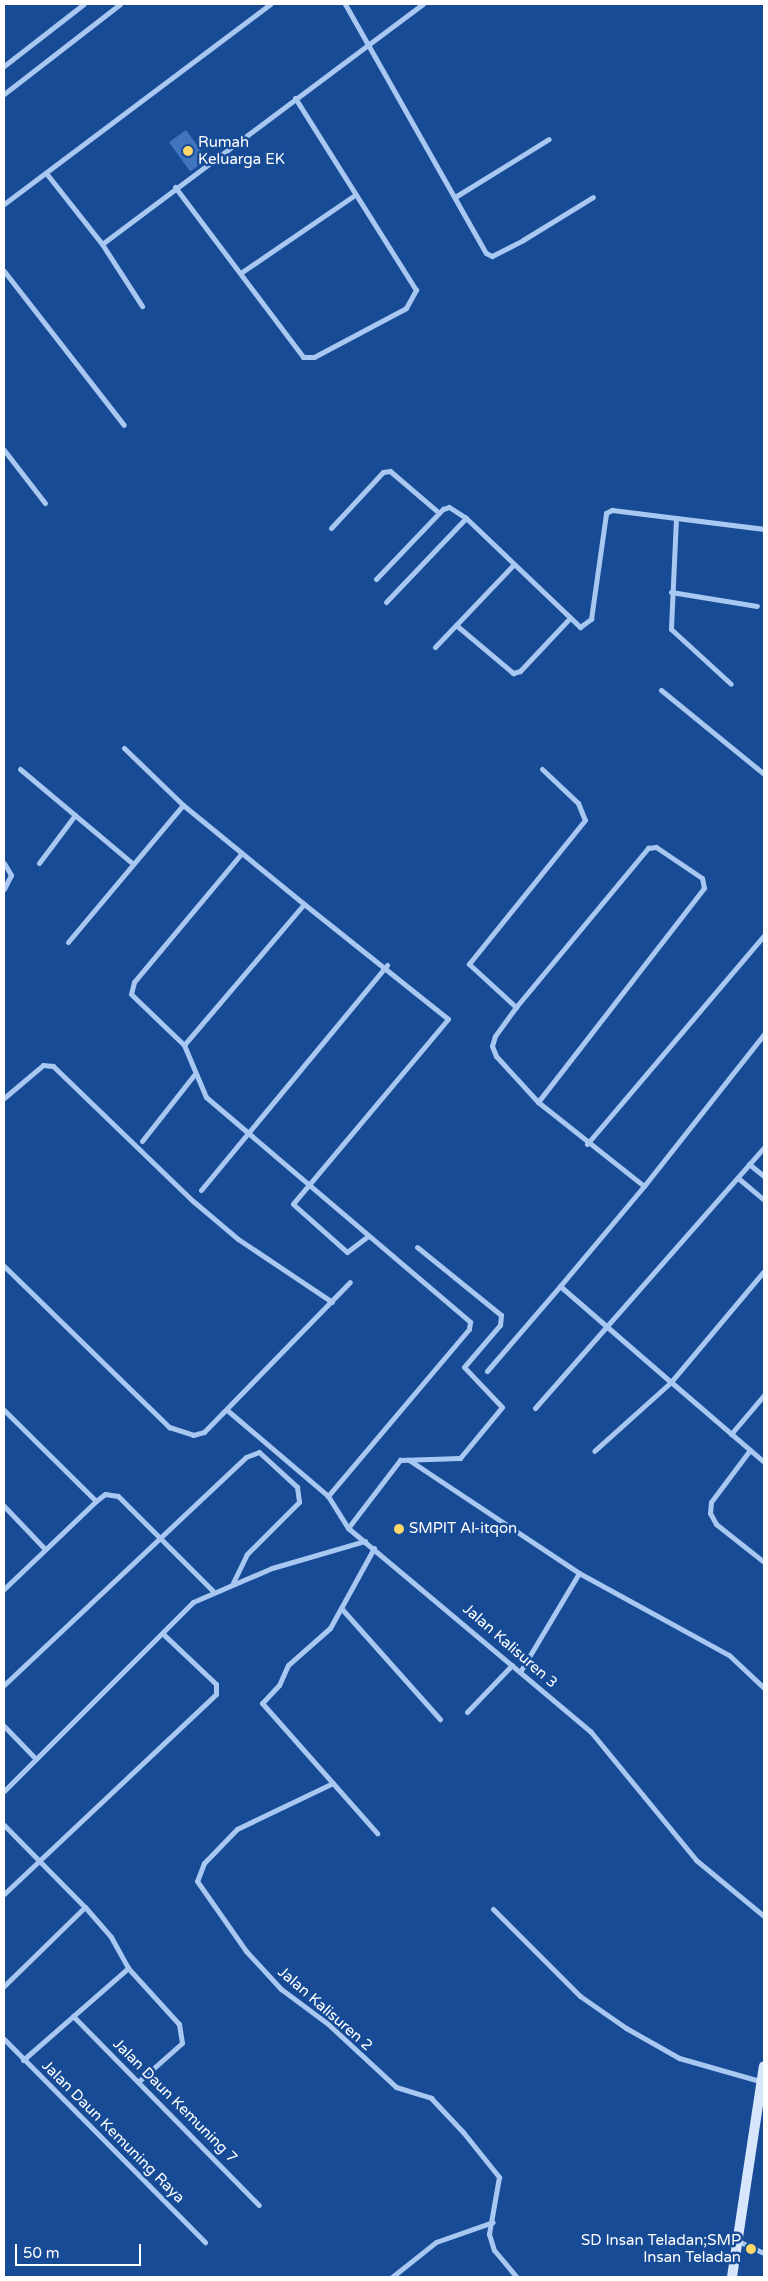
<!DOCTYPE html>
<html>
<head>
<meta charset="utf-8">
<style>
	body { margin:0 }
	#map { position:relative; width:768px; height:2281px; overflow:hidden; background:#174b96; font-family:"Varela Round",sans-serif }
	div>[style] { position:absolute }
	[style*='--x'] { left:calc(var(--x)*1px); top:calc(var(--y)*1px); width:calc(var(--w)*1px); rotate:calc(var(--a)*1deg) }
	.building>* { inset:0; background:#4074bd; transform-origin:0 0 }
	.street>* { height:5px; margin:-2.5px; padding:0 2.5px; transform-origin:2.5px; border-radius:2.5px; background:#a9c8f1 }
	.secondary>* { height:10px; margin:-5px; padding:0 5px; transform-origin:5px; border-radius:5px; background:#d7e6fc }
	.dots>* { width:14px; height:14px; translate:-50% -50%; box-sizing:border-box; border:2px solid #174b96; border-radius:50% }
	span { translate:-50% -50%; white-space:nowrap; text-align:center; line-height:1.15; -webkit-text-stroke:5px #174b96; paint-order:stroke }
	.poi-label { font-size:15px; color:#fff }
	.left { translate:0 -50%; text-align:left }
	.right { translate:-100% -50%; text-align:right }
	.street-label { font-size:15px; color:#fff }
	.frame { position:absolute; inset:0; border:5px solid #fff; pointer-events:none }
	.scale { position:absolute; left:15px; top:2244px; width:126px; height:22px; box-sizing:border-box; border:2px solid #fff; border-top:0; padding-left:6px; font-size:15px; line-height:18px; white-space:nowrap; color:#fff; -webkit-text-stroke:4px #174b96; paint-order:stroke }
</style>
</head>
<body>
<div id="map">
	<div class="building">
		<i style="left:186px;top:130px;width:36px;height:21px;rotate:54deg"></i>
	</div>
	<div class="street">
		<i style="--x:345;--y:4;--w:286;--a:60.5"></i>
		<i style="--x:486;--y:253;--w:7;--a:27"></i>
		<i style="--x:492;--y:256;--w:35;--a:-27"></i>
		<i style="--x:523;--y:240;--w:82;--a:-31.6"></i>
		<i style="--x:4;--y:66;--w:101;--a:-37.8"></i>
		<i style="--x:4;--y:94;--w:147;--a:-37.8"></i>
		<i style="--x:46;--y:173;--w:90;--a:51.7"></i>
		<i style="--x:102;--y:244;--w:401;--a:-36.8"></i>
		<i style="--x:175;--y:187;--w:213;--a:53"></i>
		<i style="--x:303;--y:357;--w:11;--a:0"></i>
		<i style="--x:314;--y:357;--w:104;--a:-28"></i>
		<i style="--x:406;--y:308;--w:21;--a:-61"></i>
		<i style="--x:416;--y:290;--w:227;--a:-122.2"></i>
		<i style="--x:455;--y:197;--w:110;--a:-31.7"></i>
		<i style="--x:4;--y:204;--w:333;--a:-36.9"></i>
		<i style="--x:102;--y:244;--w:74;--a:57.2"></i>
		<i style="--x:4;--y:271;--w:195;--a:52.1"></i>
		<i style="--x:242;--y:272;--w:137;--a:-34.3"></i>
		<i style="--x:4;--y:450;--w:67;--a:52.3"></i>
		<i style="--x:676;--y:518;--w:111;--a:92.6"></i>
		<i style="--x:671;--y:629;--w:81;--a:42.5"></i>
		<i style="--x:331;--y:528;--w:76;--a:-47.1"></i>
		<i style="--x:383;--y:472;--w:7;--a:-8"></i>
		<i style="--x:390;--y:471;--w:63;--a:40.5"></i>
		<i style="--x:376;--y:579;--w:97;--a:-46.3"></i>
		<i style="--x:443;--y:509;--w:6;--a:-18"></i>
		<i style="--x:449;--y:507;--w:20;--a:33"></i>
		<i style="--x:671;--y:592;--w:87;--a:9.2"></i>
		<i style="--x:386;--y:602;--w:116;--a:-46.4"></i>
		<i style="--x:466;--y:518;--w:158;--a:43.7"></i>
		<i style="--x:580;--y:627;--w:14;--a:-36"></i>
		<i style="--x:591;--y:619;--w:107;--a:-81.9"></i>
		<i style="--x:606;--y:513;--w:7;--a:-27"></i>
		<i style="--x:612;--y:510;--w:153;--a:7.1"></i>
		<i style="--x:456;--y:625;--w:75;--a:40.1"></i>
		<i style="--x:513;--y:673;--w:7;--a:-16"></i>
		<i style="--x:520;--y:671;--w:71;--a:-46.7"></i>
		<i style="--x:435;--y:647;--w:113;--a:-46.4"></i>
		<i style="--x:661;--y:690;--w:133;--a:39.2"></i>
		<i style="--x:124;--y:748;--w:82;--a:44"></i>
		<i style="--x:183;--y:805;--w:156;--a:39.3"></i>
		<i style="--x:304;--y:904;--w:185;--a:130.4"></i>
		<i style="--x:20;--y:769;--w:146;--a:40"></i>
		<i style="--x:542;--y:769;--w:50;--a:43.4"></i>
		<i style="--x:578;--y:803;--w:18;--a:68"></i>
		<i style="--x:585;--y:820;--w:185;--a:128.9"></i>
		<i style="--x:469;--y:964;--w:64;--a:42.5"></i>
		<i style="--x:516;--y:1007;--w:36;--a:126"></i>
		<i style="--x:495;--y:1036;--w:10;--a:107"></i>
		<i style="--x:492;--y:1046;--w:11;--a:68"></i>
		<i style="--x:496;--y:1056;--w:62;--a:47.6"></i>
		<i style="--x:538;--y:1102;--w:135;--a:38.4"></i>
		<i style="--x:644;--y:1186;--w:131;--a:130"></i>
		<i style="--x:560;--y:1286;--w:147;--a:40.9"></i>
		<i style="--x:671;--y:1382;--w:103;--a:138.1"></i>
		<i style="--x:241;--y:854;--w:167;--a:129.9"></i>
		<i style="--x:134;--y:982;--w:12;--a:104"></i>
		<i style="--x:131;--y:994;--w:74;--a:43.9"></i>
		<i style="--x:184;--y:1045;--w:56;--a:67.1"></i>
		<i style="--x:206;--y:1097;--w:347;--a:40.4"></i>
		<i style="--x:470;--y:1322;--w:7;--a:98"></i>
		<i style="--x:469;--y:1329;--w:219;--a:130.2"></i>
		<i style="--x:4;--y:863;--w:14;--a:60"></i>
		<i style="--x:11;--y:875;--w:16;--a:117"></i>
		<i style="--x:39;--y:863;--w:60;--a:-53.1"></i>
		<i style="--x:304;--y:904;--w:184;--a:38.6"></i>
		<i style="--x:448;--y:1019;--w:241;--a:130"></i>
		<i style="--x:293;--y:1204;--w:72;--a:41.6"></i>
		<i style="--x:347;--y:1252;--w:26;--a:-37"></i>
		<i style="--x:68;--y:942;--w:179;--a:-50"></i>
		<i style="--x:516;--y:1007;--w:207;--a:-50.3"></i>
		<i style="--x:648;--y:848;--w:8;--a:-7"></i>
		<i style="--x:656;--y:847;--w:55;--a:34"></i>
		<i style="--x:702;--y:878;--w:10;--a:79"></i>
		<i style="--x:704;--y:888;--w:271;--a:127.8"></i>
		<i style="--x:4;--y:1098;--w:51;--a:-40.2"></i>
		<i style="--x:43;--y:1065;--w:10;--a:6"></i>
		<i style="--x:53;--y:1066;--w:194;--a:44"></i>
		<i style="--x:193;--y:1201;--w:59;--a:40.2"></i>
		<i style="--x:238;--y:1239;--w:113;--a:33.8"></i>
		<i style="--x:142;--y:1141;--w:84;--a:-51.8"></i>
		<i style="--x:587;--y:1144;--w:274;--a:-49.7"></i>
		<i style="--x:749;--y:1164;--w:19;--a:39"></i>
		<i style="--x:738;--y:1178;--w:34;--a:40"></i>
		<i style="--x:644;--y:1186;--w:194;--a:-51.7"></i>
		<i style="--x:201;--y:1190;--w:292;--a:-50.4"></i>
		<i style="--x:4;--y:1266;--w:231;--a:44.3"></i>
		<i style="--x:169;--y:1427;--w:25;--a:18"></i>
		<i style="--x:193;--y:1435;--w:11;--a:-15"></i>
		<i style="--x:204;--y:1432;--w:209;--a:-45.8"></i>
		<i style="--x:764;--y:1271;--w:145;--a:130"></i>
		<i style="--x:671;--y:1382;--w:123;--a:40.7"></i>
		<i style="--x:487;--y:1371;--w:112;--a:-49.3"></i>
		<i style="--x:535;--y:1408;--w:347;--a:-48.7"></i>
		<i style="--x:4;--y:1410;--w:129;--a:44.7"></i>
		<i style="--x:96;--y:1501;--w:11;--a:-38"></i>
		<i style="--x:105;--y:1494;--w:13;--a:9"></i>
		<i style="--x:118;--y:1496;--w:134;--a:45"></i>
		<i style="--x:227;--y:1410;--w:133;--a:40.4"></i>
		<i style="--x:328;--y:1496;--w:38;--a:58"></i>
		<i style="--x:348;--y:1528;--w:317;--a:40"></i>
		<i style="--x:591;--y:1732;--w:166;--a:50.6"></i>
		<i style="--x:696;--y:1860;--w:88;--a:39.5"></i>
		<i style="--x:731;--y:1434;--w:51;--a:-49.8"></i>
		<i style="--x:750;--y:1450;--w:65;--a:126.9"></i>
		<i style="--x:711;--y:1502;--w:11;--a:95"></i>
		<i style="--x:710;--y:1513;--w:13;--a:61"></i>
		<i style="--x:716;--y:1524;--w:61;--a:38.4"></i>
		<i style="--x:409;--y:1460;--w:204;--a:33.6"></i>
		<i style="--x:579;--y:1573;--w:171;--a:28.7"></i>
		<i style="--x:729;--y:1655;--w:48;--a:43.3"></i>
		<i style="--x:4;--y:1506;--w:59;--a:46.4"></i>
		<i style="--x:348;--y:1528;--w:86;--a:-52.6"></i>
		<i style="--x:400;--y:1460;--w:60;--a:-1.9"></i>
		<i style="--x:460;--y:1458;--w:66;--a:-50.5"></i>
		<i style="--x:502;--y:1407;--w:55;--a:-133.5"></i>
		<i style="--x:464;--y:1367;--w:55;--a:-49.4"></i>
		<i style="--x:500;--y:1325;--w:10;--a:-84"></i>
		<i style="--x:501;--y:1315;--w:108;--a:-141"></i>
		<i style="--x:374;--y:1548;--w:91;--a:118.8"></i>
		<i style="--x:330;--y:1628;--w:56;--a:138.6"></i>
		<i style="--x:288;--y:1665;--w:22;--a:114"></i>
		<i style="--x:279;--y:1685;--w:25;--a:133"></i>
		<i style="--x:262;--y:1703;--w:174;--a:48.5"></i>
		<i style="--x:4;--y:1589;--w:127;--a:-43.7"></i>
		<i style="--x:341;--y:1608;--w:149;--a:48.3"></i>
		<i style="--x:520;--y:1672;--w:115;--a:-59.2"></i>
		<i style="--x:4;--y:1685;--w:332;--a:-43.3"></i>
		<i style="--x:246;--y:1457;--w:14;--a:-21"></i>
		<i style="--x:259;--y:1452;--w:52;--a:42.6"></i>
		<i style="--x:297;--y:1487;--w:15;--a:82"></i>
		<i style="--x:299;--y:1502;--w:74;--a:135"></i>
		<i style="--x:247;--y:1554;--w:32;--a:116"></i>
		<i style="--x:467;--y:1712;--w:65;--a:-46.2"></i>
		<i style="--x:4;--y:1726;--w:46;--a:45.9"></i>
		<i style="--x:333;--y:1783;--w:106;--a:154.4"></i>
		<i style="--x:237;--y:1829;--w:47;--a:134.1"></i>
		<i style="--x:204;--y:1863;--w:19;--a:111"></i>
		<i style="--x:197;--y:1881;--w:85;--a:55"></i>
		<i style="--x:246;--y:1951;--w:52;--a:47.4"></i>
		<i style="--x:281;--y:1989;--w:57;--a:36.5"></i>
		<i style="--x:327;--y:2023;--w:94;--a:42.8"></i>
		<i style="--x:396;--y:2087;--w:37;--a:17"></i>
		<i style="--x:431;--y:2098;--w:47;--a:46.7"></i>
		<i style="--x:463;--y:2132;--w:58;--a:51.3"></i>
		<i style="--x:499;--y:2177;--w:58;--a:100"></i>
		<i style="--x:489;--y:2234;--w:17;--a:73"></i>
		<i style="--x:494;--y:2250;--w:35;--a:50"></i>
		<i style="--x:4;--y:1791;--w:267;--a:-45"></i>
		<i style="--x:193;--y:1602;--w:86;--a:-23.3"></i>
		<i style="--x:272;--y:1568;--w:97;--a:-16.2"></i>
		<i style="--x:4;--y:1825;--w:115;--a:45.4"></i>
		<i style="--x:85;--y:1907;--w:40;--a:49"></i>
		<i style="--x:111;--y:1937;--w:35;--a:61"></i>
		<i style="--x:128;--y:1968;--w:76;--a:47.7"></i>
		<i style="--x:179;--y:2024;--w:19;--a:81"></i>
		<i style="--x:182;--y:2043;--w:57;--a:138.5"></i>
		<i style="--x:4;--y:1894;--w:291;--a:-43.3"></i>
		<i style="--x:216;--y:1694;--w:10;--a:-90"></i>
		<i style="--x:216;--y:1684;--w:74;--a:-136.6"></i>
		<i style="--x:493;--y:1909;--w:123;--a:45"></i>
		<i style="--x:580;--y:1996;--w:56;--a:34.8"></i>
		<i style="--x:626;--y:2028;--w:61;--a:29.5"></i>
		<i style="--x:679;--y:2058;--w:84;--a:15.9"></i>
		<i style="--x:4;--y:1986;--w:113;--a:-44.3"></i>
		<i style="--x:73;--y:2016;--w:265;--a:45.5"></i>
		<i style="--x:4;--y:2039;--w:286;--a:45.3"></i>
		<i style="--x:23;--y:2060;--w:140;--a:-41.2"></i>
		<i style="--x:738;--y:2241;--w:29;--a:25"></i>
		<i style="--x:392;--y:2277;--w:56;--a:-38.5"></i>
		<i style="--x:436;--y:2242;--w:60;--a:-19.3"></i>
	</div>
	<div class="secondary">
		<i style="--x:732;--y:2277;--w:213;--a:-81.4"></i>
	</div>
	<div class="dots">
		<i style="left:188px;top:151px;background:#ffd869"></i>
		<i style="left:399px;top:1529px;background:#ffd869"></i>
		<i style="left:751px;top:2249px;background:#ffd869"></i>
	</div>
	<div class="poi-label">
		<span class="left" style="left:198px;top:151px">Rumah<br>Keluarga EK</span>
		<span class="left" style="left:409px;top:1529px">SMPIT Al-itqon</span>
		<span class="right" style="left:741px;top:2249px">SD Insan Teladan;SMP<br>Insan Teladan</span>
	</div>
	<div class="street-label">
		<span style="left:510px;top:1646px;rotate:41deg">Jalan Kalisuren 3</span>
		<span style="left:325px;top:2009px;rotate:41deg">Jalan Kalisuren 2</span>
		<span style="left:175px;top:2101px;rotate:45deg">Jalan Daun Kemuning 7</span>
		<span style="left:113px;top:2132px;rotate:45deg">Jalan Daun Kemuning Raya</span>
	</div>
	<div class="frame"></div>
	<div class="scale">50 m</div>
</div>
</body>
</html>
